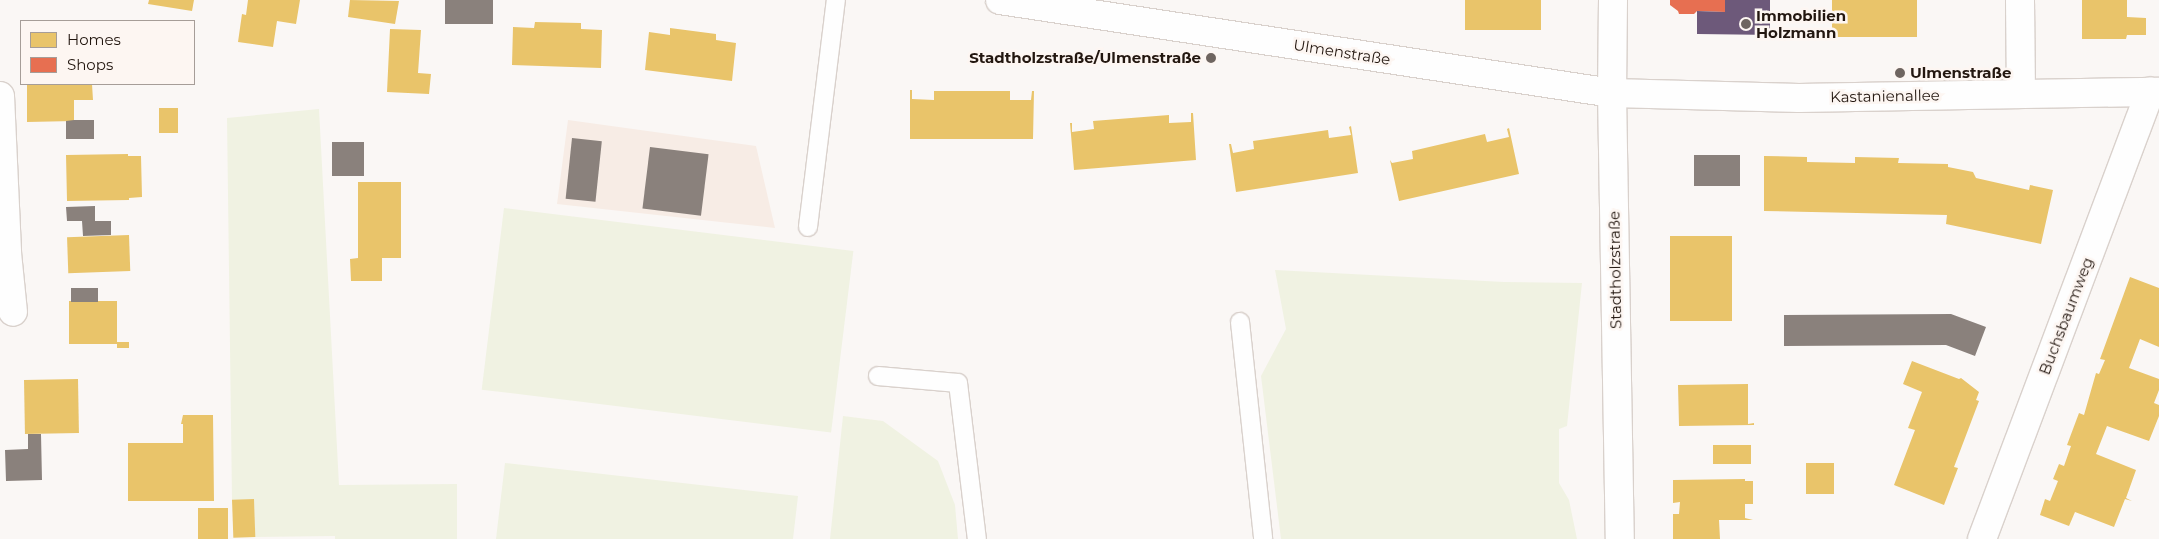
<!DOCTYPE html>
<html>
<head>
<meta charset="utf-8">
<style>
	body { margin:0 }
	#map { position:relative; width:2159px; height:539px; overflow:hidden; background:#faf7f5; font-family:Montserrat,sans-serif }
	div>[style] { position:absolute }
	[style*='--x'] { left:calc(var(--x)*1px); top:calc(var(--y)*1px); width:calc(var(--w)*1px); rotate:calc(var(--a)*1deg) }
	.built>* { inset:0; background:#f7ece5 }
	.green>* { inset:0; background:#f0f2e2; transform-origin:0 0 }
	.homes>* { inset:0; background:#e9c46a; transform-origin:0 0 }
	.shops>* { inset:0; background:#e76f51 }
	.offices>* { inset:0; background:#6d597a }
	.industry>* { inset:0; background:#8a817c; transform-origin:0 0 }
	.roads { filter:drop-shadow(1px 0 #d9d1cc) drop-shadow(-1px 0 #d9d1cc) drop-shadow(0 1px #d9d1cc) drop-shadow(0 -1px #d9d1cc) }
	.lane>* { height:18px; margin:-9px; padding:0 9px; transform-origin:9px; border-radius:9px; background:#fefefe }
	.street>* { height:28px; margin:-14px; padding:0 14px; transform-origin:14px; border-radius:14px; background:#fefefe }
	.secondary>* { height:28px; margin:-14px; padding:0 14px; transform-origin:14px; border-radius:14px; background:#fefefe }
	.dots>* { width:14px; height:14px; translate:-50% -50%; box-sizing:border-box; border:2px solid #fdf6f2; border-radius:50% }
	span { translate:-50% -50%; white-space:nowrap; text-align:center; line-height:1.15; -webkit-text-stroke:5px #fdf6f2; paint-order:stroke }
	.poi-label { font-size:15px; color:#231710; font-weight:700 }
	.left { translate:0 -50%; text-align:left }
	.right { translate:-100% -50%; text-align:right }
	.street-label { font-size:15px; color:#231710 }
	.legend { position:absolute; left:20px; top:20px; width:175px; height:65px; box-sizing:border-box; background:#fdf6f2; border:1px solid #a69d98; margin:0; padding:6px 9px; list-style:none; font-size:15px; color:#231710 }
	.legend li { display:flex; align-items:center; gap:10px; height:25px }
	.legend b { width:25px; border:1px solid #a69d98 }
</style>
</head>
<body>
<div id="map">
	<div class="built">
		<i style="clip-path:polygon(568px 120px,756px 146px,775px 228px,557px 204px)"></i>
	</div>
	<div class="green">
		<i style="clip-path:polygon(319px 109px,339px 485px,457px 484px,457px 539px,335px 539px,335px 536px,255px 537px,254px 500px,232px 500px,227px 118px)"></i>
		<i style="left:504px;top:208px;width:352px;height:183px;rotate:7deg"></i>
		<i style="clip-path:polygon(1275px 270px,1504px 282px,1582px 283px,1567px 426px,1559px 429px,1559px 483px,1569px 500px,1577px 539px,1281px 539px,1261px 376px,1286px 329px)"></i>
		<i style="clip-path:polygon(843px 416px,883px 421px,938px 461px,955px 505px,958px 539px,830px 539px)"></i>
		<i style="clip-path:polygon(505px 463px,798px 496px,793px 539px,496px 539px)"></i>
	</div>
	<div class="homes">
		<i style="clip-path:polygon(149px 0,194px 0,192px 11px,148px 4px)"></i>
		<i style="clip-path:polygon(248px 0,300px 0,296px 24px,277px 21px,273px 47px,238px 42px,242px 14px,246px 15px)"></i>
		<i style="clip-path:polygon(350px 0,399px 1px,395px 24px,348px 17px)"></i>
		<i style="left:1465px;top:0;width:76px;height:30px"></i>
		<i style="left:1832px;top:0;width:85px;height:37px"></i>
		<i style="clip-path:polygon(2082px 0,2127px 0,2127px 17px,2146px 18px,2146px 35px,2127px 35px,2126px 39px,2082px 39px)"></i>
		<i style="clip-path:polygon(535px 22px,581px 23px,581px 29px,602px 30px,601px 68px,512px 65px,513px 27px,534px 28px)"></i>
		<i style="clip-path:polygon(670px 28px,716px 34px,716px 40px,736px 43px,732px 81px,645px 70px,649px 32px,670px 35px)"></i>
		<i style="clip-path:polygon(390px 29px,421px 30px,418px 73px,431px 74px,429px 94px,387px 92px)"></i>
		<i style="clip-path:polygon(27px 84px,92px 84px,93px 100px,74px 100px,74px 121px,27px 122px)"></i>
		<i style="clip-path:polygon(910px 90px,912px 90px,912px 99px,934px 100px,934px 91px,1010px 91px,1010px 100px,1031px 100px,1032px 91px,1034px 91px,1033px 139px,910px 139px)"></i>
		<i style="left:159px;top:108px;width:19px;height:25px"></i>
		<i style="clip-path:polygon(1191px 113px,1193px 113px,1196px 160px,1074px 170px,1070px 123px,1072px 123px,1072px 132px,1094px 129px,1093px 121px,1169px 115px,1169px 123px,1191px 122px)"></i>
		<i style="clip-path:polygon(1351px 126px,1358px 173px,1236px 192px,1229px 144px,1231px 144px,1233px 153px,1254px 149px,1253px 141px,1328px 130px,1329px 138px,1351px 135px,1349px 127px)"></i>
		<i style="clip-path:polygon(1509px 128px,1519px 174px,1399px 201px,1390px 160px,1392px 163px,1413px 159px,1412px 151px,1485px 134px,1487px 142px,1509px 137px,1507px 129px)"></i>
		<i style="clip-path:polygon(128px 154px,128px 156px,141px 156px,142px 197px,129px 198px,129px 200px,67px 201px,66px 155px)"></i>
		<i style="clip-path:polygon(1764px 156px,1807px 157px,1807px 162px,1855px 163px,1855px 157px,1899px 158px,1898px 163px,1948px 164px,1948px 167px,1973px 172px,1976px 178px,2029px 190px,2030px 185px,2053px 190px,2041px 244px,1946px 224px,1947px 215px,1764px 211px)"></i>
		<i style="clip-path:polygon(358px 182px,401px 182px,401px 258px,382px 258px,382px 281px,351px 281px,350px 259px,358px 258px)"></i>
		<i style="left:129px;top:235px;width:36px;height:62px;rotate:88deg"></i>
		<i style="left:1670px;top:236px;width:62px;height:85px"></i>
		<i style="clip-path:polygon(2130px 277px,2159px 288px,2159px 347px,2140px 339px,2129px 368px,2159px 379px,2159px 390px,2154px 403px,2159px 405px,2159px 416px,2149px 441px,2107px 426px,2096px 454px,2136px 470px,2126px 498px,2132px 501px,2125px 499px,2114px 527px,2075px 512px,2069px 526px,2040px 515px,2045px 499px,2050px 501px,2058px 481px,2053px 479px,2059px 464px,2064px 466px,2071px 446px,2067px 445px,2079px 413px,2084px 415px,2096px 373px,2099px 374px,2105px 360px,2100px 359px)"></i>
		<i style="left:117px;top:301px;width:43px;height:48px;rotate:90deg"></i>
		<i style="left:117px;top:342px;width:12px;height:6px"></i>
		<i style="clip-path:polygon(1912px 361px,1959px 379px,1961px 378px,1979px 392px,1976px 400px,1979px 401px,1954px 467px,1958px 468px,1944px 505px,1894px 485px,1915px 430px,1908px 428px,1922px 392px,1903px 384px)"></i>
		<i style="left:78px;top:379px;width:54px;height:54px;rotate:89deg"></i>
		<i style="clip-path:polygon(1748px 384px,1748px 424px,1754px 423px,1754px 425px,1679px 426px,1678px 385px)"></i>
		<i style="clip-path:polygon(183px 415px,213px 415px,214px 501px,128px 501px,128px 443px,183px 443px,183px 424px,181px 424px)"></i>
		<i style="left:1751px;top:445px;width:19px;height:38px;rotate:90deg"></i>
		<i style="left:1806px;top:463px;width:28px;height:31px"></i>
		<i style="clip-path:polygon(1745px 479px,1745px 481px,1753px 481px,1753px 504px,1745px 504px,1745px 518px,1753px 520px,1719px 520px,1720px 539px,1673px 539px,1673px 514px,1679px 514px,1680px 502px,1673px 503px,1673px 480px)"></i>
		<i style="left:254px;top:499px;width:38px;height:22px;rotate:88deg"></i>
		<i style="left:198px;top:508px;width:30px;height:31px"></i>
	</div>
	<div class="shops">
		<i style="clip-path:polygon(1670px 0,1725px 0,1725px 12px,1697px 11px,1694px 14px,1679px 14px,1678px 11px,1670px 5px)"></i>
	</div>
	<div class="offices">
		<i style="clip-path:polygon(1725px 0,1770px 0,1770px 33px,1775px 35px,1697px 34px,1697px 11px,1725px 12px)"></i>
	</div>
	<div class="industry">
		<i style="left:445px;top:0;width:48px;height:24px"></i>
		<i style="clip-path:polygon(74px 120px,94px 120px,94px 139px,66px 139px,66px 121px)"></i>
		<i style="left:572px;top:138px;width:30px;height:61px;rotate:6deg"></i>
		<i style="left:332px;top:142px;width:32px;height:34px"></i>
		<i style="left:650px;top:147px;width:59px;height:62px;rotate:7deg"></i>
		<i style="left:1694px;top:155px;width:46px;height:31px"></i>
		<i style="clip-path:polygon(95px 206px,95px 221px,111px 221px,111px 235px,83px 236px,82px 221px,67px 221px,66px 207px)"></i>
		<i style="left:71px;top:288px;width:27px;height:14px"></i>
		<i style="clip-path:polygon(1951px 314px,1986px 327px,1975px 356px,1946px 345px,1784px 346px,1784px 315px)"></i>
		<i style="clip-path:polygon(28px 434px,41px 434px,42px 480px,6px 481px,5px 450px,28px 449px)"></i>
	</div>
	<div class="roads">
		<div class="lane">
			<i style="--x:808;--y:227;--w:229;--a:-83"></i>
			<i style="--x:1240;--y:322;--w:218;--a:83.9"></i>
			<i style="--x:878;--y:376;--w:80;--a:5"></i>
			<i style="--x:958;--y:383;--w:157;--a:83.1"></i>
		</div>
		<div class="street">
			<i style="--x:1000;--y:0;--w:619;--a:8.64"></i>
			<i style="--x:1612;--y:93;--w:187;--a:1.5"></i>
			<i style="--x:1799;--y:98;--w:360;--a:-1"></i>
			<i style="--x:2020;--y:0;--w:94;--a:89.4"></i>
			<i style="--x:0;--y:96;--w:157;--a:87.4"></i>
			<i style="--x:7;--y:253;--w:59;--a:84.2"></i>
			<i style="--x:1982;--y:539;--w:478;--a:-69.4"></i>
		</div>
		<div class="secondary">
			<i style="--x:1613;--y:0;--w:93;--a:90.6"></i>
			<i style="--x:1612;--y:93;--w:446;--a:89"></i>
		</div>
	</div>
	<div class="dots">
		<i style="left:1746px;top:24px;background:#6e6560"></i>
		<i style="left:1211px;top:58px;background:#6e6560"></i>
		<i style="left:1900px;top:73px;background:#6e6560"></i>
	</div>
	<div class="poi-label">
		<span class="left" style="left:1756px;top:24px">Immobilien<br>Holzmann</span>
		<span class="right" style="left:1201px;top:58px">Stadtholzstraße/Ulmenstraße</span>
		<span class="left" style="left:1910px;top:73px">Ulmenstraße</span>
	</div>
	<div class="street-label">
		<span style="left:1342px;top:52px;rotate:9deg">Ulmenstraße</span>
		<span style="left:1885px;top:96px;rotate:-1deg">Kastanienallee</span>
		<span style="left:1615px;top:270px;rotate:-91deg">Stadtholzstraße</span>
		<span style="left:2066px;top:316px;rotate:-69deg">Buchsbaumweg</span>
	</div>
	<ul class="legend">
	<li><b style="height:14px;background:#e9c46a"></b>Homes</li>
	<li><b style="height:14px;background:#e76f51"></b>Shops</li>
	</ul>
</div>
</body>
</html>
